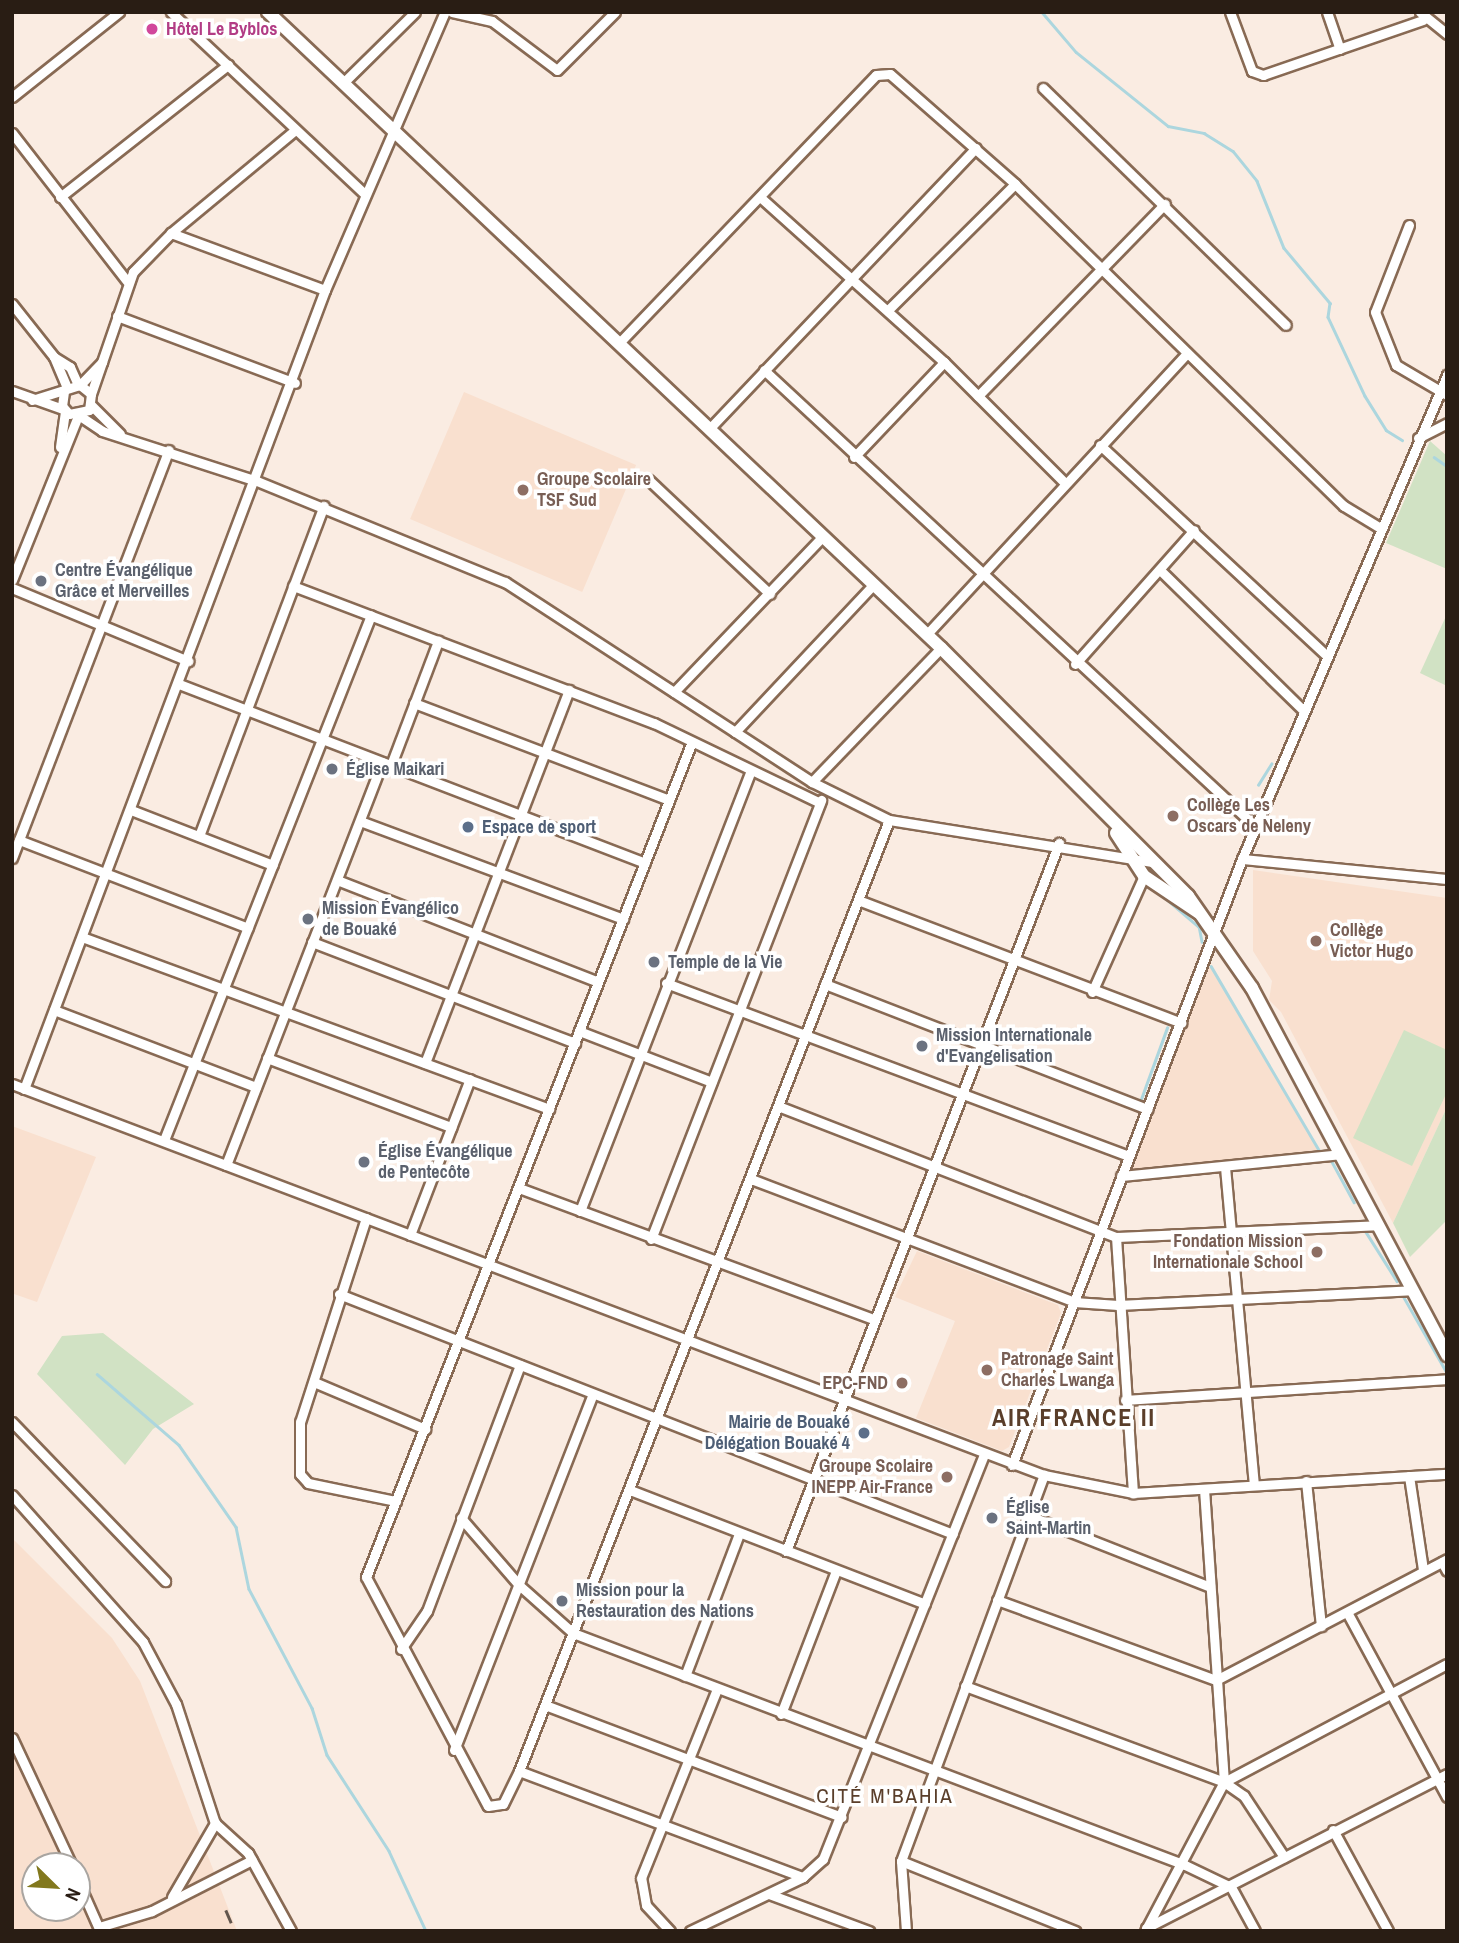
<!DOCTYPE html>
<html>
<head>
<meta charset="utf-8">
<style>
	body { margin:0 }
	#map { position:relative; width:1459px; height:1943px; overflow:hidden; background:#faece2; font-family:"Archivo Narrow",sans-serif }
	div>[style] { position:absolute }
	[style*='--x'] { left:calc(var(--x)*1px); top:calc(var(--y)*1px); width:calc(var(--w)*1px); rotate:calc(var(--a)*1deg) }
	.built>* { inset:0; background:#f9e0cf; transform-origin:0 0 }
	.green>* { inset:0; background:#d1e2c4 }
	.stream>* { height:2.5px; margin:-1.25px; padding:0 1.25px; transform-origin:1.25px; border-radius:1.25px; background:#acd6de }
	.roads { filter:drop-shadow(2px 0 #886a54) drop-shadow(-2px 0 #886a54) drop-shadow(0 2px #886a54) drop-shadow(0 -2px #886a54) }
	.minor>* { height:9px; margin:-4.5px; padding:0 4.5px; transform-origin:4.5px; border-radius:4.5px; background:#fff }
	.major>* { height:12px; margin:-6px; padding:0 6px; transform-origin:6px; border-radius:6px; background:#fff }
	.rail>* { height:2.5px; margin-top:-1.25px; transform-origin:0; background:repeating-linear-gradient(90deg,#62554c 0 14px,transparent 0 21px) }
	.dots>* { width:19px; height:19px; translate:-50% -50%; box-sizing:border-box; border:4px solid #fff; border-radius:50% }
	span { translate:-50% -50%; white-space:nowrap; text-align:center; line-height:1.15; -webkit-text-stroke:7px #fff; paint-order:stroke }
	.hotel-label { font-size:18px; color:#b23c85; font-weight:700 }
	.left { translate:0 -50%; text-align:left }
	.education-label { font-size:18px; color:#785e54; font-weight:700 }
	.right { translate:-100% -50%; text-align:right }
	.worship-label { font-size:18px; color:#5b616d; font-weight:700 }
	.service-label { font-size:18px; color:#4e5e75; font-weight:700 }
	.quarter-label { font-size:21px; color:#5a3e2a; letter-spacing:2px }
	.district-label { font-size:24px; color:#5a3e2a; font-weight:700; letter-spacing:2px }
	.frame { position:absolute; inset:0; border:14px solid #291d14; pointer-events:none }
	.north { position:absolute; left:21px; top:1852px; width:70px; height:70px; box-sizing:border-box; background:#fff; border:2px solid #a9a5a1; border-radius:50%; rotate:114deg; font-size:19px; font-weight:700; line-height:28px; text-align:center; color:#291d14 }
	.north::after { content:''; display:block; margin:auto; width:24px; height:32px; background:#82781d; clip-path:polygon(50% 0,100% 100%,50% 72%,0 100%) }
</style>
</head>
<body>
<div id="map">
	<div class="built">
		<i style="left:464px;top:392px;width:187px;height:138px;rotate:23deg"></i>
		<i style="clip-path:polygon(1253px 870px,1447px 898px,1447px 1107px,1393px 1223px,1281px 1012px,1269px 1000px,1272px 981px,1253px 951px)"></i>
		<i style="clip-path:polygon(1207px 958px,1322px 1155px,1119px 1175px)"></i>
		<i style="clip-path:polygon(12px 1126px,96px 1157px,37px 1302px,14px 1294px)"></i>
		<i style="clip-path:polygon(917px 1251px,1058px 1305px,1061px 1313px,1009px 1447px,1002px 1451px,916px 1418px,955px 1321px,895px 1297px)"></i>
		<i style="clip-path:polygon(evenodd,12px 1538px,112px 1638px,140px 1681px,237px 1931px,12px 1931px,12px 1538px,35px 1866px,77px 1866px,77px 1908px,35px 1908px,35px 1866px)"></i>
	</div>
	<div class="green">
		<i style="clip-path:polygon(1430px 441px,1447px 456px,1447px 569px,1386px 543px)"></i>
		<i style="clip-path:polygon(1447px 614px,1447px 686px,1420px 673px)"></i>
		<i style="clip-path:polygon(1404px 1030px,1447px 1050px,1447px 1092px,1412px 1166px,1353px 1138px)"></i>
		<i style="clip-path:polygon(1447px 1107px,1447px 1220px,1410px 1257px,1393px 1223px)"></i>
		<i style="clip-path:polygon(103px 1333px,194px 1404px,153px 1429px,125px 1465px,37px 1374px,62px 1336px)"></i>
	</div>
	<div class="stream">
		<i style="--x:1042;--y:12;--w:52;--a:49.6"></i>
		<i style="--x:1076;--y:52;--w:118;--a:38.8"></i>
		<i style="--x:1168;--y:126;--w:37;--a:11"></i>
		<i style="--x:1204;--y:133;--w:34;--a:32"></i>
		<i style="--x:1233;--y:151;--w:38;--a:51"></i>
		<i style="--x:1257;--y:181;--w:72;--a:68.1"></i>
		<i style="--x:1284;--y:248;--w:72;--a:50.1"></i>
		<i style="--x:1330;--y:303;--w:14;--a:98"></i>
		<i style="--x:1328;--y:317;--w:87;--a:64.9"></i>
		<i style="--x:1365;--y:396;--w:40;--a:58"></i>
		<i style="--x:1386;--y:430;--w:19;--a:32"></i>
		<i style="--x:1434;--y:457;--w:16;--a:35"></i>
		<i style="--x:1258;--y:785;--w:25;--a:-58"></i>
		<i style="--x:1164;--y:897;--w:46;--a:40.6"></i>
		<i style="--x:1199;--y:926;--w:16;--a:79"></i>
		<i style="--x:1211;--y:966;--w:216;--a:59.6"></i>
		<i style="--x:1140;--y:1102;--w:79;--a:-70"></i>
		<i style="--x:1331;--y:1160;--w:48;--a:61.3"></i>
		<i style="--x:1366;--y:1232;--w:58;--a:57.7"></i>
		<i style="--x:1402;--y:1294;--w:89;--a:60.3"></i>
		<i style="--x:97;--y:1374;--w:108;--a:40.9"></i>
		<i style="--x:179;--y:1445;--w:100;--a:55.2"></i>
		<i style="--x:236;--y:1527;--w:63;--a:78.2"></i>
		<i style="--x:249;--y:1589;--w:135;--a:62.1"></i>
		<i style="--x:312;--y:1708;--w:49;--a:72.3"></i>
		<i style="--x:327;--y:1755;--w:114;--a:57.1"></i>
		<i style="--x:389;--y:1851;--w:88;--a:65.2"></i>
	</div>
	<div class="roads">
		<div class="minor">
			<i style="--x:171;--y:12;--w:266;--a:43.2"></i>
			<i style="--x:452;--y:12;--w:41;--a:12.7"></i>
			<i style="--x:492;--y:21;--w:81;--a:37"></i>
			<i style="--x:557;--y:70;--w:82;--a:-45"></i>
			<i style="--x:1230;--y:12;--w:63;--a:69.6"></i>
			<i style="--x:1252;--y:71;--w:12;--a:20"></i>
			<i style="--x:1263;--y:75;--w:169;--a:-19"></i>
			<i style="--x:1327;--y:12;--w:39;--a:71"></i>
			<i style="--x:1420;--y:12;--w:35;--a:39"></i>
			<i style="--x:343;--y:83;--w:101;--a:-44.6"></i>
			<i style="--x:1043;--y:88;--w:339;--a:44.3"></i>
			<i style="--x:12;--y:97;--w:137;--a:-38.5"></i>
			<i style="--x:12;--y:133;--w:187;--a:52.2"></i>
			<i style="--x:60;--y:197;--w:214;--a:-38.2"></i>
			<i style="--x:760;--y:197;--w:247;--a:41.9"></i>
			<i style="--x:944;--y:362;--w:170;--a:45"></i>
			<i style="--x:1409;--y:225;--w:93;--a:111.3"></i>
			<i style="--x:1375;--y:312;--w:57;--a:68.4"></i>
			<i style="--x:1396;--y:365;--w:59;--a:30.5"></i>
			<i style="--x:171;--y:233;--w:164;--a:20.3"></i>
			<i style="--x:12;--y:304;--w:68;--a:51.6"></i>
			<i style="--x:54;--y:357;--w:33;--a:67"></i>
			<i style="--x:888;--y:310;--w:179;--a:-44.8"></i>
			<i style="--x:117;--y:316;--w:190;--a:20.6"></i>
			<i style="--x:619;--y:343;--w:371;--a:-46.2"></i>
			<i style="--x:876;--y:75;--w:14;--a:-4"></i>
			<i style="--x:890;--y:74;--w:167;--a:41.3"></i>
			<i style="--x:1015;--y:184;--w:460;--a:44.4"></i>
			<i style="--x:1344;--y:506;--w:44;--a:31.2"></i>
			<i style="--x:54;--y:357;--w:19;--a:32"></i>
			<i style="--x:70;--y:367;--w:20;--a:66"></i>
			<i style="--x:764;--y:370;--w:673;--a:42.89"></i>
			<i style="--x:80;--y:385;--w:32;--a:-46"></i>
			<i style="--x:12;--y:391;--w:54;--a:19.4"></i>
			<i style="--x:91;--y:394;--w:129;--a:-71"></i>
			<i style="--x:133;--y:272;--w:54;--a:-45.7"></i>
			<i style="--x:171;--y:233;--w:160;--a:-39.7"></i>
			<i style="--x:978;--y:396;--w:268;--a:-45.8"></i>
			<i style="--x:32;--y:400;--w:50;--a:-17.4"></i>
			<i style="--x:80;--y:385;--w:14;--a:39"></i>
			<i style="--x:91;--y:394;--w:16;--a:97"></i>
			<i style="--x:89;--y:410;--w:20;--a:169"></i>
			<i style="--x:69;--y:414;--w:11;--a:-131"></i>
			<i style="--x:62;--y:406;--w:15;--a:-82"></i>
			<i style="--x:91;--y:405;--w:41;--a:45"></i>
			<i style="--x:80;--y:416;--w:27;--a:34"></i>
			<i style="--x:102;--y:431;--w:163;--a:17.9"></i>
			<i style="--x:257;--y:481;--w:268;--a:22.2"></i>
			<i style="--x:505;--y:582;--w:366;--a:33.1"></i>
			<i style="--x:812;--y:782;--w:86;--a:26.3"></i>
			<i style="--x:889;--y:820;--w:270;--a:9.1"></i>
			<i style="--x:710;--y:428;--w:386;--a:-46.5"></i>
			<i style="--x:1418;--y:438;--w:33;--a:-27"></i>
			<i style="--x:1100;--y:445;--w:307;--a:42.9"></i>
			<i style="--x:60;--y:447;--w:36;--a:-82"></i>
			<i style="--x:854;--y:457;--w:131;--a:-46.5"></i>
			<i style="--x:649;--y:480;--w:166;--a:43.3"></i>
			<i style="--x:1162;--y:572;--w:196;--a:44.4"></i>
			<i style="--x:12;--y:580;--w:177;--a:-68.1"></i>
			<i style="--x:293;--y:586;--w:386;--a:20.8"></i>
			<i style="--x:654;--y:723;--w:184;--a:25.7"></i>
			<i style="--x:12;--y:588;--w:191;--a:22.5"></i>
			<i style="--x:927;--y:634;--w:383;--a:-47.2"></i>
			<i style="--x:1075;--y:664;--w:179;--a:-48.4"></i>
			<i style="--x:179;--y:684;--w:499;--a:21"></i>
			<i style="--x:674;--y:692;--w:216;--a:-46.3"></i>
			<i style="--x:414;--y:703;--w:273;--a:20.8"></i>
			<i style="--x:735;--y:732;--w:203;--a:-46.8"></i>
			<i style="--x:691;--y:744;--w:894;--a:111.31"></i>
			<i style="--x:366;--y:1577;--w:259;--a:62"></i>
			<i style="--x:488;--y:1806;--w:15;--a:-8"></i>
			<i style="--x:503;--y:1804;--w:37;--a:-64"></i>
			<i style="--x:519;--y:1771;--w:1020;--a:-68.74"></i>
			<i style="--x:391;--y:765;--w:133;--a:-69.2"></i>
			<i style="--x:812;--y:782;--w:186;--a:-46.1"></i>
			<i style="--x:131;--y:810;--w:152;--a:21.2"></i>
			<i style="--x:360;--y:821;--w:281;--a:20.4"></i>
			<i style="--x:199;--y:836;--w:353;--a:-69.3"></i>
			<i style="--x:19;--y:840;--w:245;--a:21"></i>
			<i style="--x:12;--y:858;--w:437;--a:-69"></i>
			<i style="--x:1242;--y:859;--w:206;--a:5.6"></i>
			<i style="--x:337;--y:880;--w:280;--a:21.3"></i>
			<i style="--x:858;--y:900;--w:346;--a:20.8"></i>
			<i style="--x:82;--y:937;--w:498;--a:20.2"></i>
			<i style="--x:312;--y:942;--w:282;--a:21"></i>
			<i style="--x:666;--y:983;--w:494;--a:20.5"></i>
			<i style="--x:825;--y:984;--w:346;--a:21.2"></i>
			<i style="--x:1092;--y:992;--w:127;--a:-65.9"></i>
			<i style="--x:54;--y:1010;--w:216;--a:20.9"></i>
			<i style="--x:579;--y:1031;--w:142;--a:21"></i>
			<i style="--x:267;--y:1058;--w:197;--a:20.6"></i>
			<i style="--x:425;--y:1063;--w:400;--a:-68.9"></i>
			<i style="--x:12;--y:1084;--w:1104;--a:20.75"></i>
			<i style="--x:1044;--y:1475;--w:91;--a:11.4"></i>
			<i style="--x:1133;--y:1493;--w:315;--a:-3.5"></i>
			<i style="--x:24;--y:1089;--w:854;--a:-69.36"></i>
			<i style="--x:325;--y:290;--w:303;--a:-66.7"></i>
			<i style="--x:778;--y:1106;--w:362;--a:21.2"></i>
			<i style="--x:1116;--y:1237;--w:262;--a:-2.6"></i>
			<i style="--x:164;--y:1140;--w:564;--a:-68.48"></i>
			<i style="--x:226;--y:1165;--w:432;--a:-68.8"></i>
			<i style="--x:1225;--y:1167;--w:318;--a:84.8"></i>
			<i style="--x:1121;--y:1176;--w:220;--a:-5.7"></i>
			<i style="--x:751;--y:1179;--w:346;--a:20.8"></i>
			<i style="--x:1074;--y:1302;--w:44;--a:3.9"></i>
			<i style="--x:1118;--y:1305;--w:294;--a:-2.9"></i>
			<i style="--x:519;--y:1188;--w:377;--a:20.3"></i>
			<i style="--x:580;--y:1211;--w:470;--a:-68.8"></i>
			<i style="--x:366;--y:1218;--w:214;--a:107.9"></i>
			<i style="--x:300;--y:1422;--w:52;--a:90"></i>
			<i style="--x:300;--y:1474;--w:12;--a:48"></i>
			<i style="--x:308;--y:1483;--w:90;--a:11.6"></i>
			<i style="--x:410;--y:1235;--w:167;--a:-69"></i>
			<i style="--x:1116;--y:1237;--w:257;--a:86.2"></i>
			<i style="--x:651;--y:1239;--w:471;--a:-68.8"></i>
			<i style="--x:339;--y:1294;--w:659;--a:21.35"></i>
			<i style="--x:314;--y:1382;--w:121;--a:22.9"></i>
			<i style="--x:1125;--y:1400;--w:323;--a:-3.7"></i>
			<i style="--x:12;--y:1422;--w:221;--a:46.1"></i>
			<i style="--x:1012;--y:1465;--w:648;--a:-69.22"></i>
			<i style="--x:1242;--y:859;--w:526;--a:-67.04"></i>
			<i style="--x:1409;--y:1476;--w:95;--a:81.5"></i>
			<i style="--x:1306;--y:1481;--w:146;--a:84.1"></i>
			<i style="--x:630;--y:1490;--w:316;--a:21.1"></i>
			<i style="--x:12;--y:1495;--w:197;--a:48.3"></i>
			<i style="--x:143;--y:1642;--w:70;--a:62"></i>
			<i style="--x:176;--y:1704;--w:125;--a:71.9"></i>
			<i style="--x:215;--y:1823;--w:45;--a:42.3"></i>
			<i style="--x:248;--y:1853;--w:89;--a:61.1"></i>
			<i style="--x:1030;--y:1516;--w:193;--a:21.5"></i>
			<i style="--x:461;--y:1518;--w:89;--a:49.1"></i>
			<i style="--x:519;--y:1585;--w:72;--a:41.6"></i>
			<i style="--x:573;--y:1633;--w:654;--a:20.76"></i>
			<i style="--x:1185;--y:1865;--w:51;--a:25.6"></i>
			<i style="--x:1231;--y:1887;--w:50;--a:61.4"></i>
			<i style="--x:786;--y:1551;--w:759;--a:-68.91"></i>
			<i style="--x:1442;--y:1562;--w:10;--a:61"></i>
			<i style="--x:997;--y:1600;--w:233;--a:20.1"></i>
			<i style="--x:1216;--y:1680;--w:261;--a:-27.6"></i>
			<i style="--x:1348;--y:1614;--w:208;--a:61.6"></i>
			<i style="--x:401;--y:1649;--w:46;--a:-55.6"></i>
			<i style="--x:427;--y:1611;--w:263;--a:-69.3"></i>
			<i style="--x:685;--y:1676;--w:152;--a:-69.2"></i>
			<i style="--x:965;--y:1686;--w:276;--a:20.3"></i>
			<i style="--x:1224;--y:1782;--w:252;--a:-27.9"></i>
			<i style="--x:545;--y:1705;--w:317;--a:20.7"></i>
			<i style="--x:781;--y:1714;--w:153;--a:-69"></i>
			<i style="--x:12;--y:1738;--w:141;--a:64.9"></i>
			<i style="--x:454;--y:1750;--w:382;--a:-68.7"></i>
			<i style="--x:519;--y:1771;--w:303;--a:20.5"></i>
			<i style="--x:1224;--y:1782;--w:24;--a:35"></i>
			<i style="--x:1244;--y:1796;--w:73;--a:56.7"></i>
			<i style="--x:1333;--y:1830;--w:115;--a:61.4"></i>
			<i style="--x:901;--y:1861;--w:188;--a:21.9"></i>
			<i style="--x:77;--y:1879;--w:57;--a:66.1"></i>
			<i style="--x:769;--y:1894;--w:107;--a:20.3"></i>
			<i style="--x:172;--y:1897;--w:86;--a:-59.8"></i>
			<i style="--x:99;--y:1927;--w:55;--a:-16.8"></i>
			<i style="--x:152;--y:1911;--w:112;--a:-27"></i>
			<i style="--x:1146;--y:1928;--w:338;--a:-27.1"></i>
			<i style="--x:670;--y:1931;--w:35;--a:-133"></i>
			<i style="--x:646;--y:1905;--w:27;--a:-100"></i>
			<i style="--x:641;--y:1878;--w:204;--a:-68.1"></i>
			<i style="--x:690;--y:1931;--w:125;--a:-25.5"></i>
			<i style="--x:803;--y:1877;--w:27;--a:-42"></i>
			<i style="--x:823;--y:1859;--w:436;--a:-68.3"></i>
			<i style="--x:906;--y:1931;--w:70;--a:-94.1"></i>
			<i style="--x:901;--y:1861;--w:412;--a:-69.7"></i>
			<i style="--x:1145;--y:1931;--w:169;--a:-62.1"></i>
			<i style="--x:1224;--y:1782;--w:293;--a:-93.9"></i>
		</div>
		<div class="major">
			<i style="--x:268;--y:12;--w:926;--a:43.38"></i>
			<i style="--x:941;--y:648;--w:350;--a:45.1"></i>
			<i style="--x:1188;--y:896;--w:112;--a:55.2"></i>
			<i style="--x:1252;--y:988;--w:416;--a:62"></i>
			<i style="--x:1116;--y:833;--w:51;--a:56.9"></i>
			<i style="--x:1144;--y:876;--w:66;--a:33.9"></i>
		</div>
	</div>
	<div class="rail">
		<i style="--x:226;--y:1910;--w:23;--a:67"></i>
	</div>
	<div class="dots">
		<i style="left:152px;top:29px;background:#d1479c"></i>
		<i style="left:523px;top:490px;background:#8d6e63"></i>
		<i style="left:41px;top:581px;background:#6b7280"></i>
		<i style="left:332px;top:769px;background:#6b7280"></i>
		<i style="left:1173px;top:816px;background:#8d6e63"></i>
		<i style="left:468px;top:827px;background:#5c6f8a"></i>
		<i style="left:308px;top:919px;background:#6b7280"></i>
		<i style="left:1316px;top:941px;background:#8d6e63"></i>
		<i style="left:654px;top:962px;background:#6b7280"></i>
		<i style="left:922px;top:1046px;background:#6b7280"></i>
		<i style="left:364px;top:1162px;background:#6b7280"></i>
		<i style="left:1317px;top:1252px;background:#8d6e63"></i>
		<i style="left:987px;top:1370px;background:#8d6e63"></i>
		<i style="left:902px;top:1383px;background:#8d6e63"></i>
		<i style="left:864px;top:1433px;background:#5c6f8a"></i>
		<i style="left:947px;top:1477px;background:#8d6e63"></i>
		<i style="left:992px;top:1518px;background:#6b7280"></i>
		<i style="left:562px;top:1601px;background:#6b7280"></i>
	</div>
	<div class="hotel-label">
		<span class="left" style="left:166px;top:29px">Hôtel Le Byblos</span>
	</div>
	<div class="education-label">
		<span class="left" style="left:537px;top:490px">Groupe Scolaire<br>TSF Sud</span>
		<span class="left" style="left:1187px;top:816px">Collège Les<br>Oscars de Neleny</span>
		<span class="left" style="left:1330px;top:941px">Collège<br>Victor Hugo</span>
		<span class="right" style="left:1303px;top:1252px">Fondation Mission<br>Internationale School</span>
		<span class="left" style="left:1001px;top:1370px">Patronage Saint<br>Charles Lwanga</span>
		<span class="right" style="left:888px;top:1383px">EPC-FND</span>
		<span class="right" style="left:933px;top:1477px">Groupe Scolaire<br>INEPP Air-France</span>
	</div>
	<div class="worship-label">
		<span class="left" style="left:55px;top:581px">Centre Évangélique<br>Grâce et Merveilles</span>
		<span class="left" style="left:346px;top:769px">Église Maikari</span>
		<span class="left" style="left:322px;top:919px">Mission Évangélico<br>de Bouaké</span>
		<span class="left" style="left:668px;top:962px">Temple de la Vie</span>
		<span class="left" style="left:936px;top:1046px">Mission Internationale<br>d'Evangelisation</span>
		<span class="left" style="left:378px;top:1162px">Église Évangélique<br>de Pentecôte</span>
		<span class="left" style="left:1006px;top:1518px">Église<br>Saint-Martin</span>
		<span class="left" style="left:576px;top:1601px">Mission pour la<br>Restauration des Nations</span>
	</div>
	<div class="service-label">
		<span class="left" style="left:482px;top:827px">Espace de sport</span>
		<span class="right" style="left:850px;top:1433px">Mairie de Bouaké<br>Délégation Bouaké 4</span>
	</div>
	<div class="quarter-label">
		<span style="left:885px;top:1796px">CITÉ M'BAHIA</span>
	</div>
	<div class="district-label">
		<span style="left:1074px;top:1418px">AIR FRANCE II</span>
	</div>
	<div class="frame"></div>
	<div class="north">N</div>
</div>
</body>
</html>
